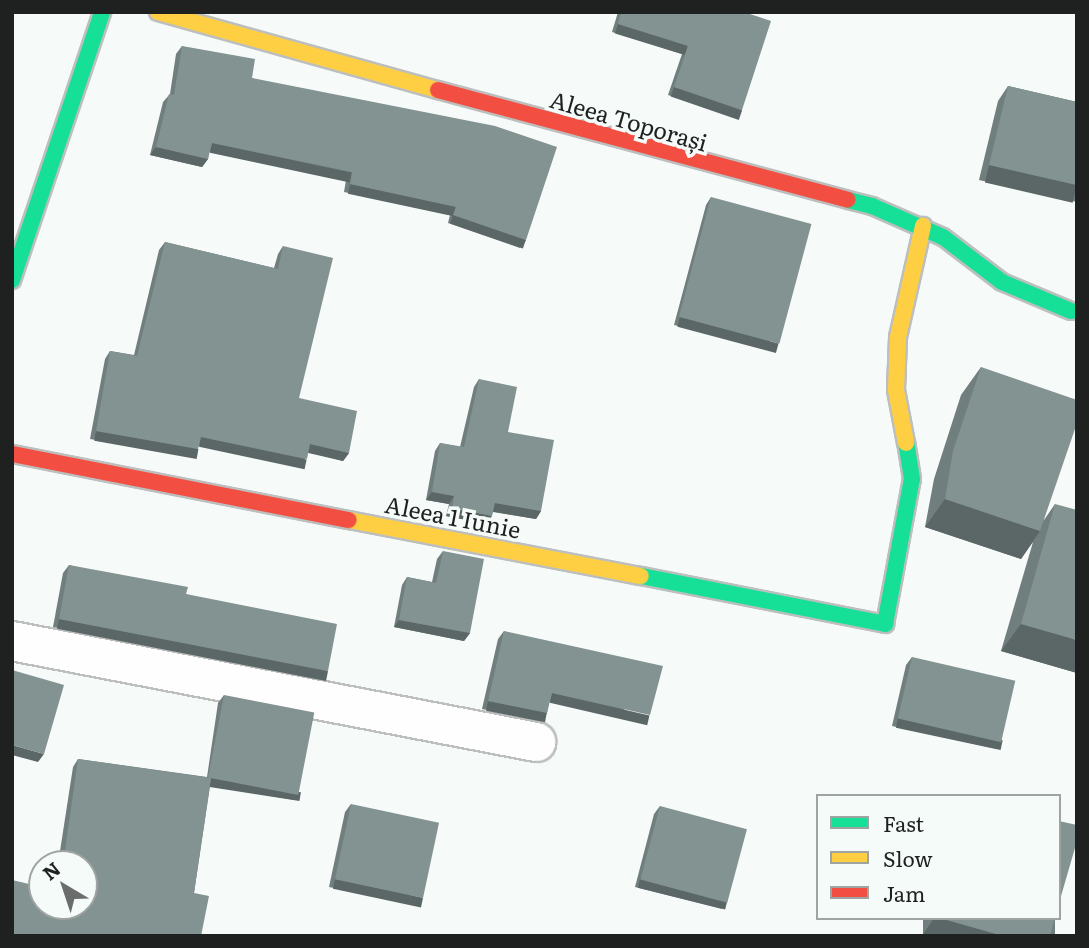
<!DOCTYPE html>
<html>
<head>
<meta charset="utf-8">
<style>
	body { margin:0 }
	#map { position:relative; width:1089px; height:948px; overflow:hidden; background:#f6faf8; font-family:Literata,serif }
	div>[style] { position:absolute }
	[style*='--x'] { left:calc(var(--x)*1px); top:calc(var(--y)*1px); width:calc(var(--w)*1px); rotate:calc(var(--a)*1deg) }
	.roads { filter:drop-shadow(2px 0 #bdbfbe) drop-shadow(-2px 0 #bdbfbe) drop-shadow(0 2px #bdbfbe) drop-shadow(0 -2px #bdbfbe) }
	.street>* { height:38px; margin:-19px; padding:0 19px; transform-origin:19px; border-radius:19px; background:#fefefe }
	.fast>* { height:16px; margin:-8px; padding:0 8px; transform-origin:8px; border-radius:8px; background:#16e098 }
	.slow>* { height:16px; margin:-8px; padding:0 8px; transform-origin:8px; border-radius:8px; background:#ffcf43 }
	.jam>* { height:16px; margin:-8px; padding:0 8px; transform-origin:8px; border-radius:8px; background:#f24e42 }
	.wall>* { inset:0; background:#707e7e; transform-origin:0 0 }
	.shaded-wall>* { inset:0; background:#5b6766; transform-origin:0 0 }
	.building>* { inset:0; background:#829392; transform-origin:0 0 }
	span { translate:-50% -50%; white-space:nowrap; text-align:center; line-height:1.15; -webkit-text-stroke:7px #f5fbf8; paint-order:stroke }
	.street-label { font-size:23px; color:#1f2120 }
	.frame { position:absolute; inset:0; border:14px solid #1f2120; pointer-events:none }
	.legend { position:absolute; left:816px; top:794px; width:245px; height:126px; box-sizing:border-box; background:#f5fbf8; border:2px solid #9fa4a2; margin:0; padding:9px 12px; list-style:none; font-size:21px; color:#1f2120 }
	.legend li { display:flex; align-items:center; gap:14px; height:35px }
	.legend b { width:35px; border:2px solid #9fa4a2 }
	.north { position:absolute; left:28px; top:850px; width:70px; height:70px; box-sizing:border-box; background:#f5fbf8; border:2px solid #9fa4a2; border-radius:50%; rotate:321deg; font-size:19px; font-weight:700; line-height:28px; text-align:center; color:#1f2120 }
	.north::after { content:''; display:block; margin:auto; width:24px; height:32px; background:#6a6d6c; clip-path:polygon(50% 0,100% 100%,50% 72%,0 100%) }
</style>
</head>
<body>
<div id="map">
	<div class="roads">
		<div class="street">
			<i style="--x:12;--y:641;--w:534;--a:10.91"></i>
		</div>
		<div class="fast">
			<i style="--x:848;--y:200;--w:25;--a:14"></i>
			<i style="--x:872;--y:206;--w:77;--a:23.6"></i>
			<i style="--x:943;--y:237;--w:74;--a:37.3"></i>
			<i style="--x:1002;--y:282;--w:75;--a:22.8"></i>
			<i style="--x:12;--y:280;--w:283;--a:-71.4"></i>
			<i style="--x:641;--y:576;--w:249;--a:11.1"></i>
			<i style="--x:885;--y:624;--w:147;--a:-79.5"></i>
			<i style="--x:912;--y:479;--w:36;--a:-99"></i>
		</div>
		<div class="slow">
			<i style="--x:158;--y:12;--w:291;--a:15.6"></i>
			<i style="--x:906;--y:443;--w:54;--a:-100.7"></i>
			<i style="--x:896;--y:390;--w:53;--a:-87.8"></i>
			<i style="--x:898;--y:337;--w:114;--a:-77.3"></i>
			<i style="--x:349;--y:520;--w:297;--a:10.9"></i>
		</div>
		<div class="jam">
			<i style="--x:438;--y:90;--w:424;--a:15"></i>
			<i style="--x:12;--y:454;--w:343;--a:11.1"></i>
		</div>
	</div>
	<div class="wall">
		<i style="clip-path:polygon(618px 12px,744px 12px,742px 110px,737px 118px,668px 95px,682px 54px,612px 32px)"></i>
		<i style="clip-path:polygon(182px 46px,252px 78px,526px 240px,520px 248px,448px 223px,450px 215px,344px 192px,346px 180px,209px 152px,208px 159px,202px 167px,150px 155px,163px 102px,170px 94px,176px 54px)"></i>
		<i style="clip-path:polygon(1008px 86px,1077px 102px,1077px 202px,979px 180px,998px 101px)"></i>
		<i style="clip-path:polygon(711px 197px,774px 351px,674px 325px,706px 205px)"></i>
		<i style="clip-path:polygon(165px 242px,274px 268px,278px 254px,283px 246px,299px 398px,349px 453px,343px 461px,308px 452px,301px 467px,199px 445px,193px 457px,90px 439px,105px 359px,110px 351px,134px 355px,159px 250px)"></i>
		<i style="clip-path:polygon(981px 367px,1044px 520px,1055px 504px,1077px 673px,1001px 651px,1033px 542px,1021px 559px,925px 527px,934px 479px,961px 395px)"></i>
		<i style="clip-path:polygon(479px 379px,508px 432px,541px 511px,536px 519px,493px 512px,487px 524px,446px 516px,449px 504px,426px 500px,435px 451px,440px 443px,460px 447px,474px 387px)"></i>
		<i style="clip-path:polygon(443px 551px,470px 633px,464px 641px,394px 627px,402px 585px,407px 577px,432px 582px,437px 559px)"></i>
		<i style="clip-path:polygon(69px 565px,186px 594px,328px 671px,322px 679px,53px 627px,63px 573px)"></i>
		<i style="clip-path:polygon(504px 631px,645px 723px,549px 702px,547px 713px,541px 721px,482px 709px,498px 639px)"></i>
		<i style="clip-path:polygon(912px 657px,997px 749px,892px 726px,906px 665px)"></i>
		<i style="clip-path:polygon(224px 695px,295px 800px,210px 786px,194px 893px,201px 936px,84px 906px,84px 864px,58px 864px,73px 767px,78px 759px,207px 777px,218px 703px)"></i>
		<i style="clip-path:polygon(351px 804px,418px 905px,329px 887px,345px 812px)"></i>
		<i style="clip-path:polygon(660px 806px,722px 909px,635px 887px,654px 814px)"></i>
		<i style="left:923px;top:918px;width:132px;height:19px"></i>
	</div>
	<div class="shaded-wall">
		<i style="left:618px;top:24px;width:73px;height:10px;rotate:17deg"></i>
		<i style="left:674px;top:87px;width:72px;height:10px;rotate:19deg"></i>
		<i style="left:212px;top:143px;width:143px;height:10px;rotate:12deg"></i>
		<i style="clip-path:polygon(156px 147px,208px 159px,202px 167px,150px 155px)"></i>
		<i style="left:989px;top:165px;width:90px;height:18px;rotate:13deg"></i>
		<i style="left:350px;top:184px;width:108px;height:10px;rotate:12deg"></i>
		<i style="left:453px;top:215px;width:77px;height:9px;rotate:19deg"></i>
		<i style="left:680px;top:317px;width:102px;height:10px;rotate:15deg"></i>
		<i style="left:96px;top:431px;width:104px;height:10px;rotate:10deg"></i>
		<i style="left:201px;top:437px;width:108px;height:10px;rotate:12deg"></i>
		<i style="clip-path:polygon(310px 444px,349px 453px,343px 461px,304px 452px)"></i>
		<i style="clip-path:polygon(432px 492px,454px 496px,449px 504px,426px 500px)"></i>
		<i style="clip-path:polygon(945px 499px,1040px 531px,1021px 559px,925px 527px)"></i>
		<i style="clip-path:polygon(495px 503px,541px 511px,536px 519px,489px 511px)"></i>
		<i style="clip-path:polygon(452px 508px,492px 516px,487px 524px,446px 516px)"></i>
		<i style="left:59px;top:619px;width:274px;height:10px;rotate:11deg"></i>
		<i style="clip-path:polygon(399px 620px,470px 633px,464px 641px,394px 627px)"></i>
		<i style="clip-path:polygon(1021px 624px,1077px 640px,1077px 673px,1001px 651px)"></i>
		<i style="left:552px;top:693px;width:100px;height:10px;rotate:13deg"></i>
		<i style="left:488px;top:701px;width:60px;height:10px;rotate:11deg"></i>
		<i style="left:898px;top:718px;width:107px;height:10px;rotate:12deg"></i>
		<i style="clip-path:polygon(12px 745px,44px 754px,38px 762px,12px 755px)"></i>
		<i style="left:211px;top:778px;width:91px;height:9px;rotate:9deg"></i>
		<i style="left:335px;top:879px;width:90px;height:10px;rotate:12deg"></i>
		<i style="left:640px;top:879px;width:90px;height:9px;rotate:14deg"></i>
		<i style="clip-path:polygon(934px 918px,940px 918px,1003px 936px,922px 936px)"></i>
	</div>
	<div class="building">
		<i style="clip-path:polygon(621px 12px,744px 12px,771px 21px,742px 110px,674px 87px,688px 46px,618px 24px)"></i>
		<i style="clip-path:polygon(182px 46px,255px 59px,252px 78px,495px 126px,557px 147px,526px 240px,453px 215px,456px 207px,350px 184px,352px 172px,212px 143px,208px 159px,156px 147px,169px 94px,174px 95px)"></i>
		<i style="clip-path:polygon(1008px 86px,1077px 102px,1077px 185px,989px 165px)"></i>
		<i style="left:711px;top:197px;width:104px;height:124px;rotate:15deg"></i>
		<i style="clip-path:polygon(165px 242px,278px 269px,283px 246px,333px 258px,299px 398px,357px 411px,349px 453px,310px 444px,307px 459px,201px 437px,198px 449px,96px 431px,110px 351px,137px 356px)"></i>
		<i style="clip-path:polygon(981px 367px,1077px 400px,1077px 423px,1040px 531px,945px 499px,953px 451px)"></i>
		<i style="clip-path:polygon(479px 379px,517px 387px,508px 432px,554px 440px,541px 511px,495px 503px,492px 516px,452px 508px,454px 496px,432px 492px,440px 443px,464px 447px)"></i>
		<i style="clip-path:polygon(1055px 504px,1077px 510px,1077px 640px,1021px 624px)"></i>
		<i style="clip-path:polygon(443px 551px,484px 559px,470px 633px,399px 620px,407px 577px,436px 583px)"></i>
		<i style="clip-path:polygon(69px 565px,188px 587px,186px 594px,337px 624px,328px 671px,59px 619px)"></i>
		<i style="clip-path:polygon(504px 631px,663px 666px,650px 715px,552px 693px,547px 713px,488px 701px)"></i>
		<i style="left:912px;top:657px;width:106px;height:63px;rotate:13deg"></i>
		<i style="clip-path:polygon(12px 670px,64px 685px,44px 754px,12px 745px)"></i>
		<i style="left:224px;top:695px;width:92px;height:84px;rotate:11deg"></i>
		<i style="clip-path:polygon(78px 759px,211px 778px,194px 893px,209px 896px,201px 936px,12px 936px,12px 880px,42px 887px,42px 906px,84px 906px,84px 864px,63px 864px)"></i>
		<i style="left:351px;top:804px;width:90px;height:77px;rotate:12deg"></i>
		<i style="left:660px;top:806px;width:90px;height:76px;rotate:15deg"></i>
		<i style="clip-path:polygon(1059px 821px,1077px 825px,1077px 841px,1059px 903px)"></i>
		<i style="clip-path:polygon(940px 918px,1055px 918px,1050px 936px,1003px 936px)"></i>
	</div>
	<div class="street-label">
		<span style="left:629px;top:120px;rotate:16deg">Aleea Toporași</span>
		<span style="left:453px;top:516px;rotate:11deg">Aleea 1 Iunie</span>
	</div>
	<div class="frame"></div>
	<ul class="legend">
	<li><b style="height:9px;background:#16e098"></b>Fast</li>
	<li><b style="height:9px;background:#ffcf43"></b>Slow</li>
	<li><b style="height:9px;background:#f24e42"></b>Jam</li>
	</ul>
	<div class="north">N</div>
</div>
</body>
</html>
